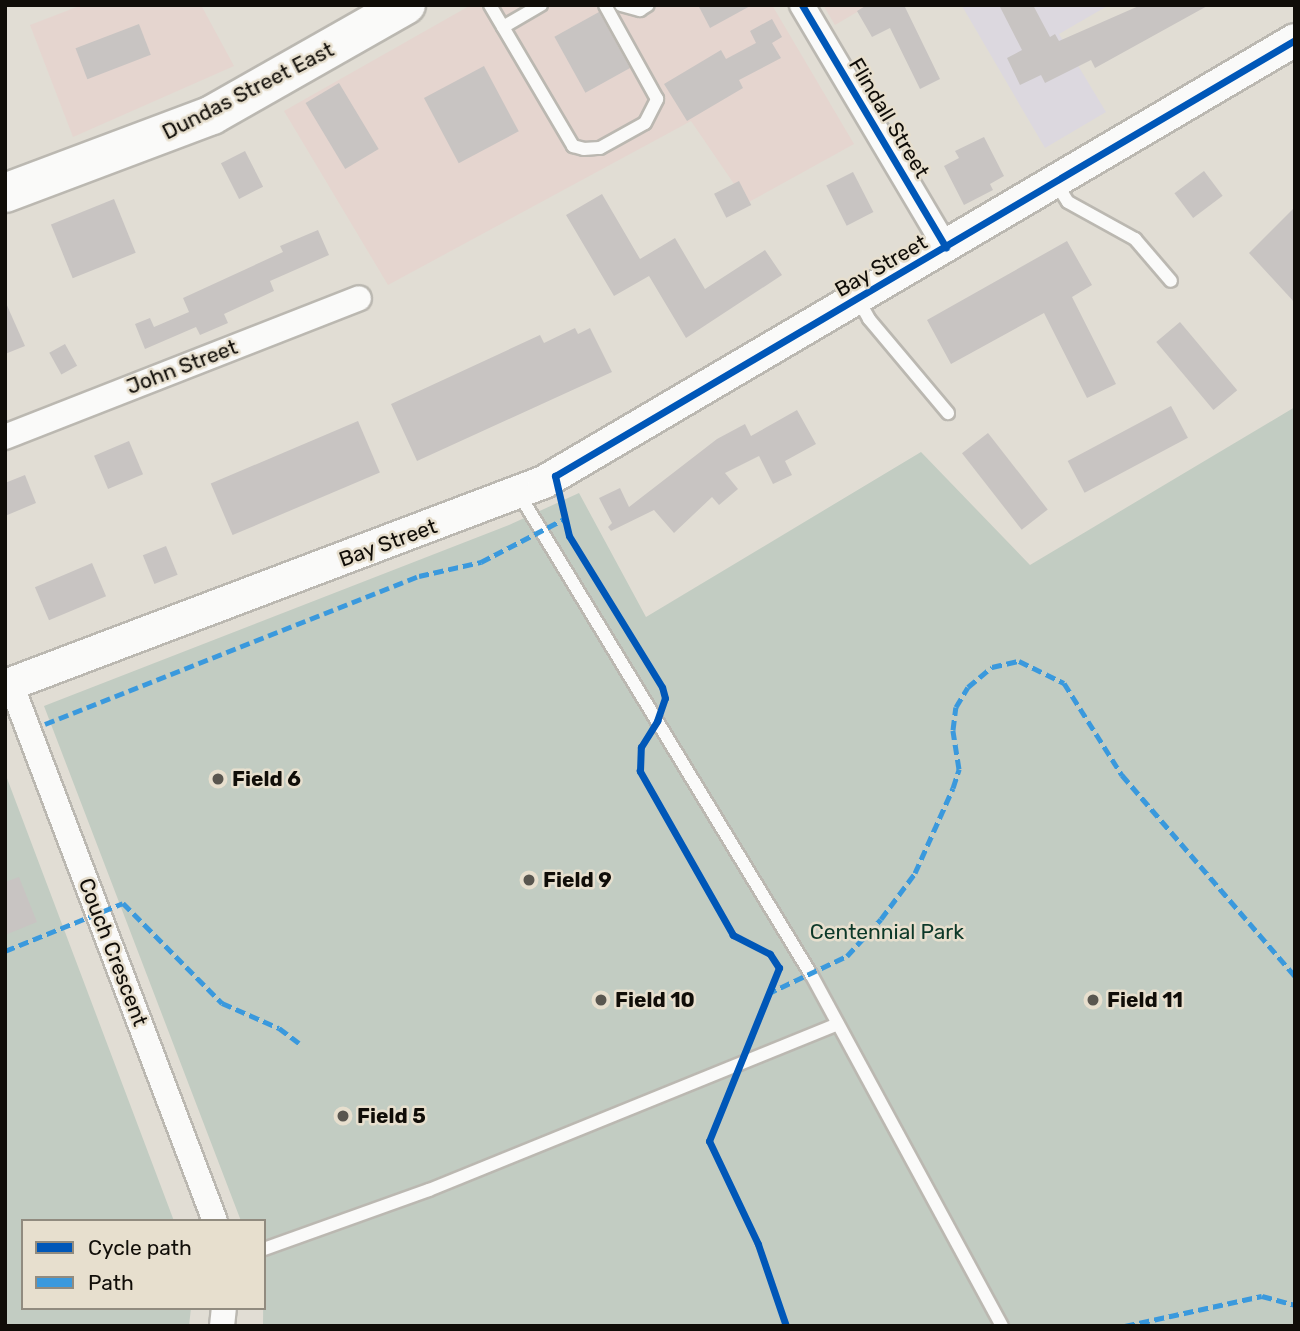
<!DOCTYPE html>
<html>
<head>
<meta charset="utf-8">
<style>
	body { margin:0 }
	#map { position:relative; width:1300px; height:1331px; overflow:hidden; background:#e1ddd4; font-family:Rubik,sans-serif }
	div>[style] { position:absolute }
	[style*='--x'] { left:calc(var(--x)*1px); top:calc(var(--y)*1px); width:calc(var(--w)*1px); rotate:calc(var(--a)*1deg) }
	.commercial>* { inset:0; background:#e5d5cf }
	.industrial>* { inset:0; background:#dcd8df }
	.green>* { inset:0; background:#c2ccc2 }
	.building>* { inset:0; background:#c8c4c2; transform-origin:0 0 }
	.roads { filter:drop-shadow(2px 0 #bbb8b1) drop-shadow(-2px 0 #bbb8b1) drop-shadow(0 2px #bbb8b1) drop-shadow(0 -2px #bbb8b1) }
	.service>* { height:12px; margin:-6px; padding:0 6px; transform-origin:6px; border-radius:6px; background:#fafaf9 }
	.minor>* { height:24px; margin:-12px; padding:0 12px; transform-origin:12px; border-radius:12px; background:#fafaf9 }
	.tertiary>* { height:32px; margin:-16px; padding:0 16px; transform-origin:16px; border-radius:16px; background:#fafaf9 }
	.primary>* { height:38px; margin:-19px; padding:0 19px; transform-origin:19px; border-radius:19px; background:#fafaf9 }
	.quiet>* { height:5px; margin-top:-2.5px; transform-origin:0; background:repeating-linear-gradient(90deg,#3a99dd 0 10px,transparent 0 15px) }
	.cycleway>* { height:7px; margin:-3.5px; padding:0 3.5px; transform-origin:3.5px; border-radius:3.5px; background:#0057b8 }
	.dots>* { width:19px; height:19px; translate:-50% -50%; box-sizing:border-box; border:4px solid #e7dfce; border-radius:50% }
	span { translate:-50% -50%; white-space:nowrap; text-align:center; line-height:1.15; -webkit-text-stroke:5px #e7dfce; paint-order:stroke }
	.street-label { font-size:21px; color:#100d08 }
	.poi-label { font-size:21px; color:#100d08; font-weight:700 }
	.left { translate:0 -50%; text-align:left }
	.park-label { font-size:21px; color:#0c3828 }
	.frame { position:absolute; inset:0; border:7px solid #100d08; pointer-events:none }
	.legend { position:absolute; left:21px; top:1219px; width:245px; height:91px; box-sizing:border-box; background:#e7dfce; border:2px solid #918b7f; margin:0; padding:9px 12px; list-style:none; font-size:21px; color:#100d08 }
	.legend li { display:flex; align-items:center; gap:14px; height:35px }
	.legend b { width:35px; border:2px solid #918b7f }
</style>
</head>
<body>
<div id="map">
	<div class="commercial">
		<i style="clip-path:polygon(82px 5px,201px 5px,234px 66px,73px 137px,30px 25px)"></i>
		<i style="clip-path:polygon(471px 5px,772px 5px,854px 144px,747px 203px,691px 121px,388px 285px,284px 111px)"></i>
		<i style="clip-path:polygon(823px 5px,869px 5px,835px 25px)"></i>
	</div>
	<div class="industrial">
		<i style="clip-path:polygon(1109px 5px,1059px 34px,1106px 112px,1045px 148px,962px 6px)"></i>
	</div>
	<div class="green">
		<i style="clip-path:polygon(1295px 407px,1295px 1326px,263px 1326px,264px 1221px,241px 1221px,44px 706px,509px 525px,579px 493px,646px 617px,921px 452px,1030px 565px)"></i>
		<i style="clip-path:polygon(5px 773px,174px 1221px,23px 1221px,23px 1308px,191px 1308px,189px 1326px,5px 1326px)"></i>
	</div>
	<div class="building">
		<i style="clip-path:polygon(698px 5px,752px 5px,710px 28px)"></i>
		<i style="clip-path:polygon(867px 5px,904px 5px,940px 79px,920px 89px,890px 28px,872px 37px,857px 11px)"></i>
		<i style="clip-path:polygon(999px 5px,1033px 5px,1050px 37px,1055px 34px,1059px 41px,1141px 5px,1209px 5px,1095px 68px,1091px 60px,1045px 83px,1041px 75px,1020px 85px,1007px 58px,1022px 50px)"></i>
		<i style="left:599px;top:12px;width:64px;height:51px;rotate:61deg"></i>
		<i style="clip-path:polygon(772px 19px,782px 37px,772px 43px,781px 58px,739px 80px,743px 88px,687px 121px,664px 84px,721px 50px,726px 59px,756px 43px,750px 31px)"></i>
		<i style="left:139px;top:24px;width:33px;height:68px;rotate:69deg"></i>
		<i style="left:484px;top:66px;width:74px;height:68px;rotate:62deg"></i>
		<i style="left:339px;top:83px;width:77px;height:39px;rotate:59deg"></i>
		<i style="clip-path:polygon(984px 137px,1004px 176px,990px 184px,993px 190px,964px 205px,944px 166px,959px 158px,955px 151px)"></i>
		<i style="left:245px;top:151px;width:40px;height:27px;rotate:63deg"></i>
		<i style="left:1204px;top:171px;width:31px;height:37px;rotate:53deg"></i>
		<i style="left:853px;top:172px;width:45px;height:30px;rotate:63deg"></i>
		<i style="left:739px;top:181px;width:27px;height:28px;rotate:63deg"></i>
		<i style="clip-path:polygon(602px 194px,640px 259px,675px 238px,705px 289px,765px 250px,782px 275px,686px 338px,649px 276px,614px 296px,566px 215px)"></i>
		<i style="left:114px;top:199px;width:58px;height:68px;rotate:68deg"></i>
		<i style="clip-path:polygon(1295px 207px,1295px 303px,1249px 253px)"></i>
		<i style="clip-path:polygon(318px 230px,329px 255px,270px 281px,274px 291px,224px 314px,228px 323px,200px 335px,196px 327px,145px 349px,135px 324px,150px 318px,154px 327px,189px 312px,183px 298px,283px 252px,280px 246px)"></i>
		<i style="clip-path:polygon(1067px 241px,1092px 285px,1072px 297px,1116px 384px,1087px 398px,1044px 313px,951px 364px,927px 320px)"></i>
		<i style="clip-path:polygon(5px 301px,25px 346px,5px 354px)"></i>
		<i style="left:1180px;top:322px;width:89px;height:31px;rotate:50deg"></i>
		<i style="clip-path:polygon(575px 328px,578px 334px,590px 328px,612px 372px,417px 461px,391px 404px,540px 335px,544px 343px)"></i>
		<i style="left:65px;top:344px;width:25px;height:18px;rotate:61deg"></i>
		<i style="left:1171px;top:406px;width:36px;height:117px;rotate:62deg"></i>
		<i style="clip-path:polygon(797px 410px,816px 444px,785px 461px,792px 475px,773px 484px,759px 456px,725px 473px,738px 489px,719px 505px,712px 497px,674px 533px,654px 510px,611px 531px,608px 527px,612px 523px,599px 498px,620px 488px,629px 507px,717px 439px,745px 424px,751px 436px)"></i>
		<i style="left:358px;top:421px;width:56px;height:160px;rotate:67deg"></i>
		<i style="left:988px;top:433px;width:97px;height:33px;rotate:52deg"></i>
		<i style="left:129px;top:441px;width:36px;height:38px;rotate:67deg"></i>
		<i style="clip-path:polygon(25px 475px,36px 503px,5px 516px,5px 483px)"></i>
		<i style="left:166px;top:546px;width:31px;height:25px;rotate:68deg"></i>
		<i style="left:92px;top:563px;width:36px;height:62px;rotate:67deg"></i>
		<i style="clip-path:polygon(19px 877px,37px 922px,5px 935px,5px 882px)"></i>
	</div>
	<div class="roads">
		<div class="service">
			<i style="--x:490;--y:5;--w:164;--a:59.5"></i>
			<i style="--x:573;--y:146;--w:11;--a:15"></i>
			<i style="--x:584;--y:149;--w:16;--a:-4"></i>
			<i style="--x:600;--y:148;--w:51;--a:-29.1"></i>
			<i style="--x:645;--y:123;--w:27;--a:-63"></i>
			<i style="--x:657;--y:99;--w:107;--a:-119"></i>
			<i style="--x:621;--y:5;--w:20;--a:15"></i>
			<i style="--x:640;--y:10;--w:9;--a:-32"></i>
			<i style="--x:503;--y:27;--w:44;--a:-30.1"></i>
			<i style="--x:1056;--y:183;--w:22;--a:58"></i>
			<i style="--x:1068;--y:202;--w:77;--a:28.9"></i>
			<i style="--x:1135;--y:239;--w:55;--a:49.4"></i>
			<i style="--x:858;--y:299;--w:23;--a:61"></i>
			<i style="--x:869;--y:319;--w:123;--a:50"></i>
			<i style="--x:519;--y:494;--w:564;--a:58.71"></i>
			<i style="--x:812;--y:976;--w:398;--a:61.5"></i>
			<i style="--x:264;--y:1249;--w:175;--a:-19.7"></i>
			<i style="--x:429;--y:1190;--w:441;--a:-22.1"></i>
		</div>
		<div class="minor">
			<i style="--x:802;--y:5;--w:282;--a:59.3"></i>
			<i style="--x:5;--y:437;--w:380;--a:-21.4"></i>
			<i style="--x:11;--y:684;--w:574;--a:69.2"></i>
			<i style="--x:222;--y:1326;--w:18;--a:-84"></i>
		</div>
		<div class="tertiary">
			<i style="--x:5;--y:686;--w:576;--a:-20.73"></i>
			<i style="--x:544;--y:482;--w:871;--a:-30.48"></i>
		</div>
		<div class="primary">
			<i style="--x:5;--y:193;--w:221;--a:-20.6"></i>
			<i style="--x:212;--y:115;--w:223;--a:-29.6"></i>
		</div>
	</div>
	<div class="quiet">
		<i style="--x:45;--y:724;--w:402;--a:-21.6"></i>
		<i style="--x:419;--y:576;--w:64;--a:-12.7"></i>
		<i style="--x:481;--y:562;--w:93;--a:-27.4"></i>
		<i style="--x:5;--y:951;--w:127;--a:-22.1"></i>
		<i style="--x:123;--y:903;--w:141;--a:45.3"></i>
		<i style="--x:222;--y:1003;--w:62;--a:23.7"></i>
		<i style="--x:279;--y:1028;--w:25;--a:37"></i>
		<i style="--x:767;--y:994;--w:89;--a:-25.4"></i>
		<i style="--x:847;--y:956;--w:50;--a:-47.4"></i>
		<i style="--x:881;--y:919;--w:57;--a:-53.5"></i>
		<i style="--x:915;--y:873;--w:93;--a:-65.9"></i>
		<i style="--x:953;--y:788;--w:20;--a:-72"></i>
		<i style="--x:959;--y:769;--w:39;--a:-99"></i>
		<i style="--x:953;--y:730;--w:23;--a:-83"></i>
		<i style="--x:956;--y:707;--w:23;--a:-59"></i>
		<i style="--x:968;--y:687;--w:31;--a:-40"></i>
		<i style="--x:992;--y:667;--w:28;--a:-13"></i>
		<i style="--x:1019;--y:661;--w:50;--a:26.1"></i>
		<i style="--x:1064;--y:683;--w:109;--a:57.8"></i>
		<i style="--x:1122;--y:775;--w:265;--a:49.3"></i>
		<i style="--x:1125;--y:1326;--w:140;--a:-12.4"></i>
		<i style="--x:1262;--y:1296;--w:34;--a:15"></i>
	</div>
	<div class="cycleway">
		<i style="--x:802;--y:5;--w:282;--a:59.3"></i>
		<i style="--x:786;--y:1326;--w:87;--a:-108.9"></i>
		<i style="--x:758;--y:1244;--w:114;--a:-115.4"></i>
		<i style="--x:709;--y:1141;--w:187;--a:-68"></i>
		<i style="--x:779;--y:968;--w:17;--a:-123"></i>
		<i style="--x:770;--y:954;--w:42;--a:-152.8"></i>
		<i style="--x:733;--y:935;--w:189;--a:-119.6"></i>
		<i style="--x:640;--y:771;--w:24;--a:-88"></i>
		<i style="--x:641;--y:747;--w:31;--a:-58"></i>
		<i style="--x:657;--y:721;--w:24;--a:-71"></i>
		<i style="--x:665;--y:698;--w:11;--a:-105"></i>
		<i style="--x:662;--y:687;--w:177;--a:-121.6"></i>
		<i style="--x:569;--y:536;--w:62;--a:-103.1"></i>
		<i style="--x:555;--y:476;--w:859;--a:-30.51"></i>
	</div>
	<div class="dots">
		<i style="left:218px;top:779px;background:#59564f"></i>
		<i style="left:529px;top:880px;background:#59564f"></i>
		<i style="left:601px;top:1000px;background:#59564f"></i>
		<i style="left:1093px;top:1000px;background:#59564f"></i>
		<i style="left:343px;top:1116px;background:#59564f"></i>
	</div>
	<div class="street-label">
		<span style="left:248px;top:91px;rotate:-27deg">Dundas Street East</span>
		<span style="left:889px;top:118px;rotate:59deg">Flindall Street</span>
		<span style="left:881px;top:266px;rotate:-30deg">Bay Street</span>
		<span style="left:182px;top:367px;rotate:-21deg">John Street</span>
		<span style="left:388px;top:543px;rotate:-20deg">Bay Street</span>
		<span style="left:113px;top:952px;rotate:69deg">Couch Crescent</span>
	</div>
	<div class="poi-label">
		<span class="left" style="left:232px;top:779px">Field 6</span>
		<span class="left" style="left:543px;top:880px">Field 9</span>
		<span class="left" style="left:615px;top:1000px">Field 10</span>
		<span class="left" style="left:1107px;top:1000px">Field 11</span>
		<span class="left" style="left:357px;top:1116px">Field 5</span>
	</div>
	<div class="park-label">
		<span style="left:887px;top:932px">Centennial Park</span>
	</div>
	<div class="frame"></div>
	<ul class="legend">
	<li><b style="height:9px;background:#0057b8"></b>Cycle path</li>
	<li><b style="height:9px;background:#3a99dd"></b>Path</li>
	</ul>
</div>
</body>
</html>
